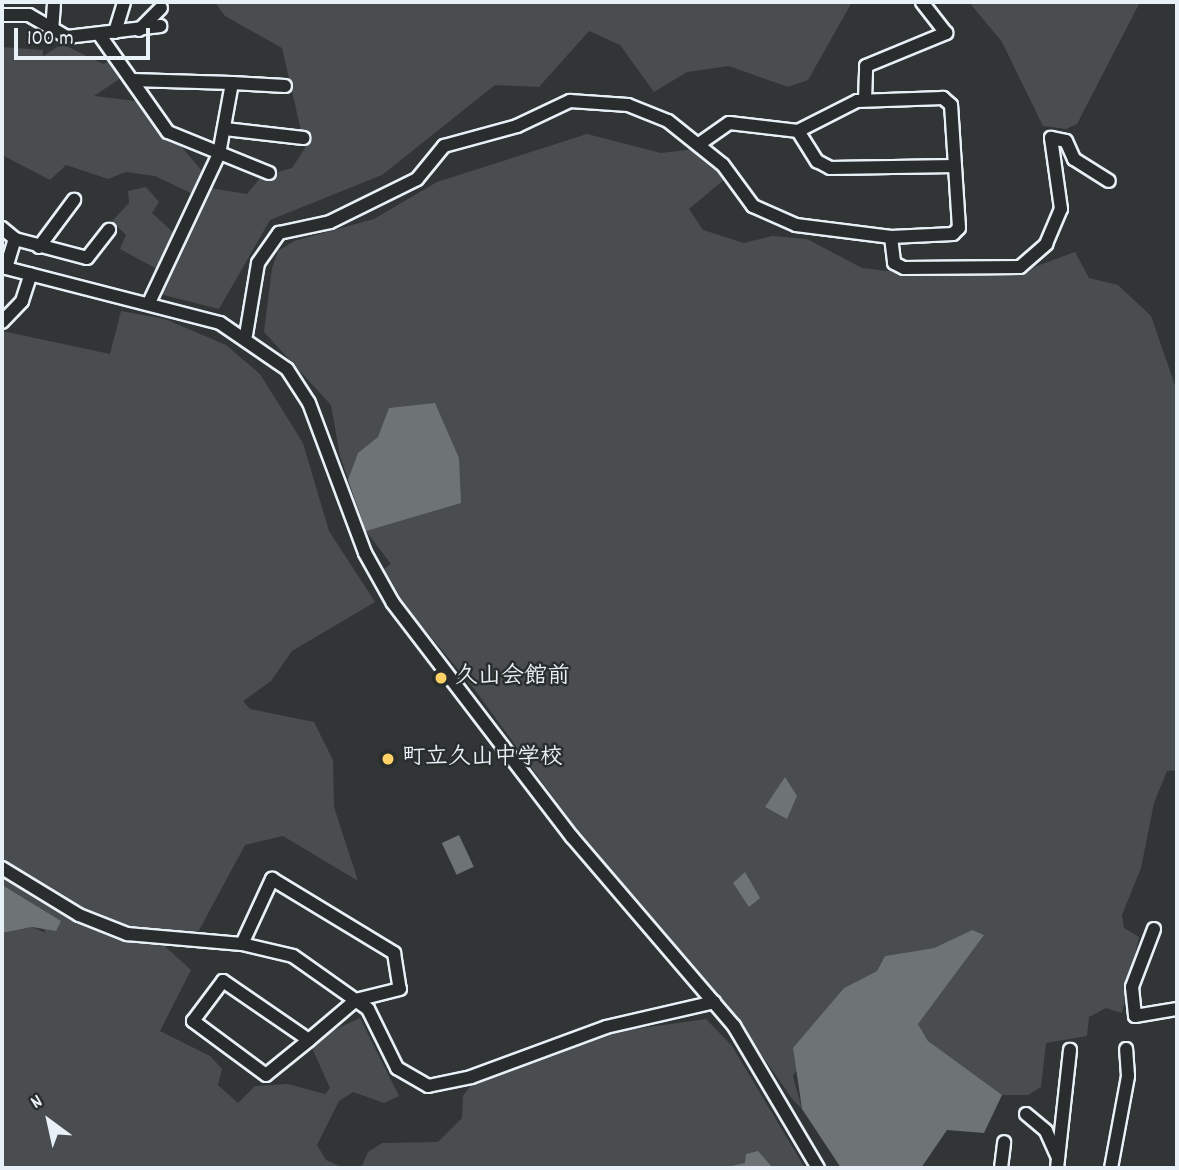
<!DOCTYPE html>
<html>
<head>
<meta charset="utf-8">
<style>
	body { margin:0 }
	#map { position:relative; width:1179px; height:1170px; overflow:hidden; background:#323536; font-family:Dekko,"Klee One",sans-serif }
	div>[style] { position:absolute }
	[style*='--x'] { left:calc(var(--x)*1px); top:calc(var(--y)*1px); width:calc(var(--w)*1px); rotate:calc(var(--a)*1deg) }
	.green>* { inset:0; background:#494d4f }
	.water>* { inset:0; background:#6e7376; transform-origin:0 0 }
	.roads { filter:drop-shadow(2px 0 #e8f1f8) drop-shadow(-2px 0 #e8f1f8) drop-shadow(0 2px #e8f1f8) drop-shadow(0 -2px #e8f1f8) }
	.minor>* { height:12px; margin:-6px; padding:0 6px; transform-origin:6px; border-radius:6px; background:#2a2d2e }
	.dots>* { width:19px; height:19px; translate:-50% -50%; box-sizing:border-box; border:4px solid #2a2d2e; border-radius:50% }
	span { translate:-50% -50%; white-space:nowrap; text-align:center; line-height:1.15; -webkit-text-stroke:5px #2a2d2e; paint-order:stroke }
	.poi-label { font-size:23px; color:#e8f1f8; font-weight:700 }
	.left { translate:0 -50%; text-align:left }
	.frame { position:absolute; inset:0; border:4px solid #e8f1f8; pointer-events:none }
	.north { position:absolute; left:14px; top:1086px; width:70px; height:70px; -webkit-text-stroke:5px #2a2d2e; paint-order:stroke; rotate:327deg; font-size:19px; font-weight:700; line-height:28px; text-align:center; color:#e8f1f8 }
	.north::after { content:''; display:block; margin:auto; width:24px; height:32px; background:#e8f1f8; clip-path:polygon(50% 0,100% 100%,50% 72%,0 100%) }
	.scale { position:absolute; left:14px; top:28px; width:136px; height:32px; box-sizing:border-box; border:4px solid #e8f1f8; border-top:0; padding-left:9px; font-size:21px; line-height:24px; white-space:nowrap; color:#e8f1f8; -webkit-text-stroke:5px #2a2d2e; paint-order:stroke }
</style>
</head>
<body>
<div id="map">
	<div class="green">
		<i style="clip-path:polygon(215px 2px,852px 2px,808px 80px,788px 87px,729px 66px,687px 72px,654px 92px,620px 45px,589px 31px,539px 87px,495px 85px,382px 175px,270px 220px,219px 309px,160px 294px,210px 188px,247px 194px,261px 177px,292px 168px,305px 148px,282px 48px,225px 16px)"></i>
		<i style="clip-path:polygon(969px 2px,1140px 2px,1077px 124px,1066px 129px,1043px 126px,1002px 42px)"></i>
		<i style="clip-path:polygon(62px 44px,103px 64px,117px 57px,125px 75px,94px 96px,144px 102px,202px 171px,195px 195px,155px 176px,126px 172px,108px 179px,66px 165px,50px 180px,2px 155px,2px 47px,43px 50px,43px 56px)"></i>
		<i style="clip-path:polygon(587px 134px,661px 153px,694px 149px,726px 178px,689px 209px,703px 230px,744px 243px,772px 236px,807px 239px,862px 268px,887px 271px,1018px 273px,1075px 252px,1089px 278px,1118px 285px,1151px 316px,1177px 391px,1177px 770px,1167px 771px,1154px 803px,1141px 868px,1122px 915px,1124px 928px,1139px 937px,1122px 1013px,1106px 1008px,1089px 1017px,1087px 1036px,1046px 1043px,1041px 1087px,1028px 1095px,1002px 1095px,978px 1081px,928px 1041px,918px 1024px,951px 972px,965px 961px,972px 930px,934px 948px,885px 956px,877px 971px,844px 988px,793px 1076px,802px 1109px,793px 1100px,752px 1041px,582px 837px,475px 690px,393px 591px,384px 569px,391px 564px,366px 531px,340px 456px,331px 405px,264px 332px,272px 268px,278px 251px,294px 241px,374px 219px,437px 182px)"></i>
		<i style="clip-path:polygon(146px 187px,159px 202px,152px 213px,176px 235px,157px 269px,120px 249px,126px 235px,112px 221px,129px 203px,128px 191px)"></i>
		<i style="clip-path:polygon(121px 311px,165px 319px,226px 345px,260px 374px,303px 443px,329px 531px,375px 602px,292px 651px,271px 681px,243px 701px,250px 709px,314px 722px,333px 760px,334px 807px,358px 881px,283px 836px,245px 845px,197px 934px,160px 942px,191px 970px,160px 1031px,210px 1056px,222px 1069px,218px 1085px,238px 1103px,255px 1086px,288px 1084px,325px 1094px,330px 1088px,312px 1048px,327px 1033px,360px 1018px,399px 1096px,384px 1103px,353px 1092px,339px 1101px,317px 1145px,326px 1160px,344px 1168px,2px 1168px,2px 933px,32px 927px,46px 933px,27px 903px,2px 885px,2px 331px,110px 354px)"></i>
		<i style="clip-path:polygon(706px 1019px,732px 1046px,805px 1168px,361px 1168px,368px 1152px,382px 1143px,438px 1142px,462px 1118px,463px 1096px,473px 1082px,606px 1033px)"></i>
	</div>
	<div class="water">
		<i style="clip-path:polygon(435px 403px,459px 458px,461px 503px,366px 531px,348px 480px,358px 453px,378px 437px,389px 408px)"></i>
		<i style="clip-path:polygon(785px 777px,797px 796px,787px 819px,765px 807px)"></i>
		<i style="left:459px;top:835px;width:35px;height:19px;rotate:65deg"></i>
		<i style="clip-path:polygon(745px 872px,760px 898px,749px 907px,733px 883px)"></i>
		<i style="clip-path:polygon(2px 885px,61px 921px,56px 931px,32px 927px,2px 933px)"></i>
		<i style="clip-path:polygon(972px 930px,984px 935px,918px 1024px,928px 1041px,1002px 1095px,984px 1133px,947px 1130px,921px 1168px,841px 1168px,802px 1109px,793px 1048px,844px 988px,877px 971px,885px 956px,934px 948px)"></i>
		<i style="clip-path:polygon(758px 1151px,773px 1168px,723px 1168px,745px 1163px,746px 1154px)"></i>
	</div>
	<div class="roads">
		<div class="minor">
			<i style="--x:2;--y:15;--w:27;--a:0"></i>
			<i style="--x:29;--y:15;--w:44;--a:30.1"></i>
			<i style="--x:67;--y:37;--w:94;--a:-6.7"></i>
			<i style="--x:139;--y:30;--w:31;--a:-45"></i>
			<i style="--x:52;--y:32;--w:30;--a:-86"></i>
			<i style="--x:115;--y:32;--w:30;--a:-73"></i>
			<i style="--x:99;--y:34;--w:120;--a:54.9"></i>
			<i style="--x:168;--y:132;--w:109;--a:22.1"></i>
			<i style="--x:132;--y:80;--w:100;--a:1.7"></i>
			<i style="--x:232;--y:83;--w:72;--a:100.4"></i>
			<i style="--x:219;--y:154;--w:165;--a:115.2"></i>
			<i style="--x:232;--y:83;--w:53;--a:3.2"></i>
			<i style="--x:865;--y:100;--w:34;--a:-88"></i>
			<i style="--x:866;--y:66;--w:87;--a:-22.4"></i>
			<i style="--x:946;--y:33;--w:39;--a:-128"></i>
			<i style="--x:225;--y:129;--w:79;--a:6.6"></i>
			<i style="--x:798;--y:131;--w:36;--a:58"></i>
			<i style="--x:817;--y:161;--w:15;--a:28"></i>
			<i style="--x:830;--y:168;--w:125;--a:-0.9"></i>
			<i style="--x:2;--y:228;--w:17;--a:40"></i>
			<i style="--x:15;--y:239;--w:74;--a:14.8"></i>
			<i style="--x:87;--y:258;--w:36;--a:-52"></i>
			<i style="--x:891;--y:237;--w:26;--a:83"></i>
			<i style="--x:894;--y:263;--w:11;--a:27"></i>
			<i style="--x:904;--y:268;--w:116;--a:-0.5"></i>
			<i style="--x:1020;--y:267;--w:35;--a:-41"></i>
			<i style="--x:1046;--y:244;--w:38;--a:-67"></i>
			<i style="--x:1061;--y:209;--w:72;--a:-98"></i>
			<i style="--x:1051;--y:138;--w:15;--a:11"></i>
			<i style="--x:1066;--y:141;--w:20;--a:66"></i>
			<i style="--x:1074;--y:159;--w:41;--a:32.2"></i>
			<i style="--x:39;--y:247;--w:59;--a:-53.3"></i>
			<i style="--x:2;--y:267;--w:225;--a:14.4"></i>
			<i style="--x:220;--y:323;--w:81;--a:34.5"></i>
			<i style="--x:287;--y:369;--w:40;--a:57.1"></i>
			<i style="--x:309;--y:403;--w:160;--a:69.5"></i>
			<i style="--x:365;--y:553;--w:57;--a:60.8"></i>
			<i style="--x:393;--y:603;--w:295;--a:52.6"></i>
			<i style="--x:572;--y:837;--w:249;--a:49.4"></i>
			<i style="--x:734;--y:1026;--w:165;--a:59.4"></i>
			<i style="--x:6;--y:268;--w:30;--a:-73"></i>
			<i style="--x:2;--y:322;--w:29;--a:-46"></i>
			<i style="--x:22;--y:301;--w:28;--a:-72"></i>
			<i style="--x:246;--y:335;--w:73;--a:-80.5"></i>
			<i style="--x:258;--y:263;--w:37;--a:-55"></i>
			<i style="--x:279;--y:233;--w:52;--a:-12.2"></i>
			<i style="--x:330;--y:222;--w:97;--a:-26.3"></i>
			<i style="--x:417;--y:179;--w:43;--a:-50.7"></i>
			<i style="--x:444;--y:146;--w:76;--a:-15.3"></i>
			<i style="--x:517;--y:126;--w:59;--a:-25.3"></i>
			<i style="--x:570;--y:101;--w:58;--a:3.9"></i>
			<i style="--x:628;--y:105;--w:43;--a:21.8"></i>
			<i style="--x:668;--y:121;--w:70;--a:38.7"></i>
			<i style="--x:723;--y:165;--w:51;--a:53.8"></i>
			<i style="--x:753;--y:206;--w:47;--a:23.8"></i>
			<i style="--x:796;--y:225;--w:96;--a:7.2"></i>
			<i style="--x:891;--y:237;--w:62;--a:-2.8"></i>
			<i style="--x:953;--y:234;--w:8;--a:-45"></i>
			<i style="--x:959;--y:228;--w:123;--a:-93.7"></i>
			<i style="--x:951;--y:105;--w:11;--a:-139"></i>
			<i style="--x:943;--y:98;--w:86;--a:178"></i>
			<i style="--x:857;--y:101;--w:66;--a:153"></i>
			<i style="--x:798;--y:131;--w:69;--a:-173.4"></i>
			<i style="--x:729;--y:123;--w:37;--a:145"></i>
			<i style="--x:2;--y:868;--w:90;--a:31.4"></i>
			<i style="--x:79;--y:915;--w:52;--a:21.6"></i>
			<i style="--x:127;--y:934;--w:115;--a:5"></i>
			<i style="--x:242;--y:944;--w:52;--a:13.2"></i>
			<i style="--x:293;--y:956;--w:92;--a:35.2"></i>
			<i style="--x:368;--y:1009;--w:66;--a:63.8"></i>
			<i style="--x:397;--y:1068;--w:36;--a:30"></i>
			<i style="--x:428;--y:1086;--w:44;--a:-11.8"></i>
			<i style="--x:471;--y:1077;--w:144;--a:-20.3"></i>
			<i style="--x:606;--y:1027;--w:111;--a:-13"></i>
			<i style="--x:1154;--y:929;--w:62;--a:110.8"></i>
			<i style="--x:1132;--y:987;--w:29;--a:84"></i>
			<i style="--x:1135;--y:1016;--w:43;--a:-9.5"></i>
			<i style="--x:242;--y:944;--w:72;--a:-65.2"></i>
			<i style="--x:272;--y:879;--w:143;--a:31.2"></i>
			<i style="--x:394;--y:953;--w:36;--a:81"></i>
			<i style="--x:400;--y:989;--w:45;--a:166"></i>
			<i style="--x:356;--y:1000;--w:62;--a:139.6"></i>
			<i style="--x:309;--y:1040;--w:55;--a:140.9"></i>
			<i style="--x:266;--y:1075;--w:91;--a:-143.5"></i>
			<i style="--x:193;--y:1021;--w:50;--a:-53.1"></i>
			<i style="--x:223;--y:981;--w:104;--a:34.5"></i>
			<i style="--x:1026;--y:1114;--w:26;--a:40"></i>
			<i style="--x:1046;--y:1131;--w:30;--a:66"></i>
			<i style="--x:1001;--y:1168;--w:26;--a:-83"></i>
			<i style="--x:1057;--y:1168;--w:119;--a:-83.7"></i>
			<i style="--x:1111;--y:1168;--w:94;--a:-79.5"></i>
			<i style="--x:1128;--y:1076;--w:27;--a:-94"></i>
		</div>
	</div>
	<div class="dots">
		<i style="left:441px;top:678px;background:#ffd166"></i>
		<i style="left:388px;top:759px;background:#ffd166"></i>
	</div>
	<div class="poi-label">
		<span class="left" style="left:455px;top:678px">久山会館前</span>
		<span class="left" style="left:402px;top:759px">町立久山中学校</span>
	</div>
	<div class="frame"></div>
	<div class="north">N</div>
	<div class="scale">100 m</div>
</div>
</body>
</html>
